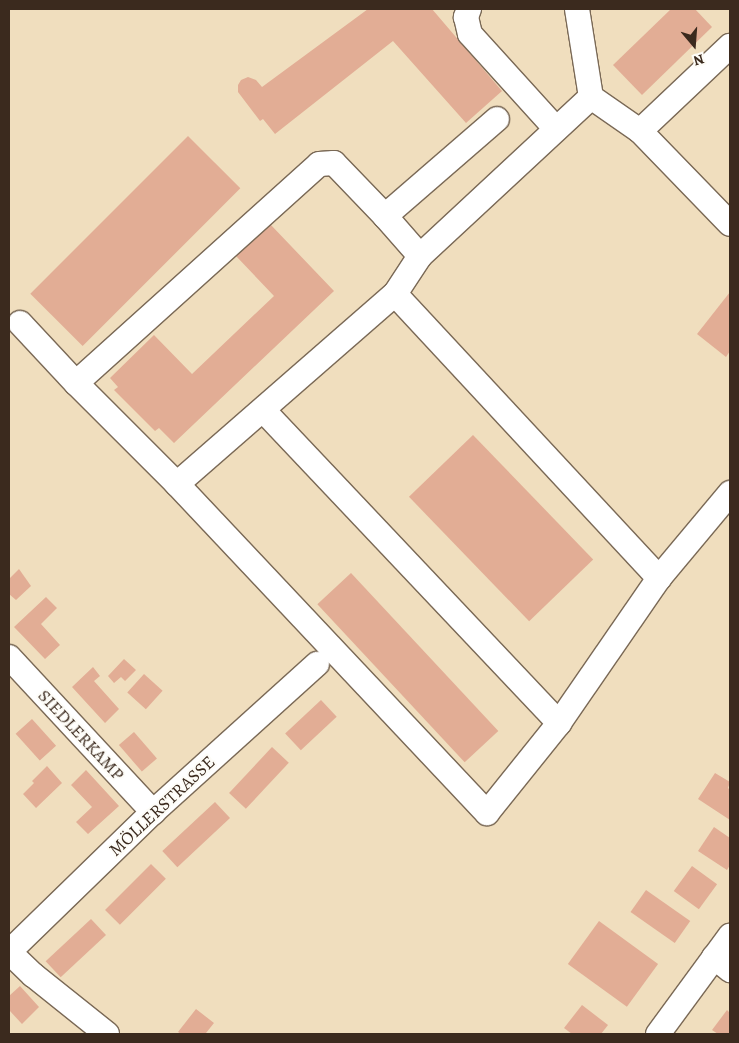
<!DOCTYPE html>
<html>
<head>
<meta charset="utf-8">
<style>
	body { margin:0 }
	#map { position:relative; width:739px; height:1043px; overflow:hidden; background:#f0debe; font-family:Alegreya,serif }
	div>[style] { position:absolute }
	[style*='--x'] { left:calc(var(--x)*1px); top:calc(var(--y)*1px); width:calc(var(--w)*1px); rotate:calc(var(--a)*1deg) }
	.building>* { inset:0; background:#e2ad95; transform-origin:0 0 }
	.roads { filter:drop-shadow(1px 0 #7a6956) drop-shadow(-1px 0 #7a6956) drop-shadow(0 1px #7a6956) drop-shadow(0 -1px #7a6956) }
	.minor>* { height:24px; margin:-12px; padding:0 12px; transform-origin:12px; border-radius:12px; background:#fff }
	span { translate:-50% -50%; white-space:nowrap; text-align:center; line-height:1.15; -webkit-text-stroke:4px #fdfcf7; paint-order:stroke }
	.street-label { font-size:18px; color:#3b2a1e }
	.frame { position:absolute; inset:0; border:10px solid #3b2a1e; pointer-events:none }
	.north { position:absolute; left:669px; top:20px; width:50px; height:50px; -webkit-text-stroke:4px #fdfcf7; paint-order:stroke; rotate:162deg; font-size:14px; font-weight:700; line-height:20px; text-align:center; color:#3b2a1e }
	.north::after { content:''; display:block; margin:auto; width:18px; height:22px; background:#3b2a1e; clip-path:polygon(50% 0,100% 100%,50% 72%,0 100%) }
</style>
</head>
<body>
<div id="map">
	<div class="building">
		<i style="clip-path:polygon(368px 9px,432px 9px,502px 91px,466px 123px,393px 41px,275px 134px,263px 119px,260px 121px,238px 92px,238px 85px,241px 80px,248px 77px,256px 80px,262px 87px)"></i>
		<i style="clip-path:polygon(671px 9px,695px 9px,712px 27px,642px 95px,613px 65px)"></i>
		<i style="left:188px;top:136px;width:74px;height:223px;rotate:45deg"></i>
		<i style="clip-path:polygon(270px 224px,334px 291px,174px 443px,159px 428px,155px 431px,114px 390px,118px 387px,110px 378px,154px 335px,192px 374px,274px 296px,236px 256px)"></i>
		<i style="clip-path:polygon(730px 292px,730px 351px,726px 357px,697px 334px)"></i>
		<i style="left:473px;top:435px;width:173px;height:89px;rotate:46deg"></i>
		<i style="clip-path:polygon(19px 569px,31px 586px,16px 600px,9px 594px,9px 579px)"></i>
		<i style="left:351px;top:573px;width:216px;height:46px;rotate:47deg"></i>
		<i style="clip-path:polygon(46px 597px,57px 608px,41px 624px,60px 645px,45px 659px,14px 627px)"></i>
		<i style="clip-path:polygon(124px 659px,136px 670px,125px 681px,121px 677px,114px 683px,108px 676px)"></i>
		<i style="clip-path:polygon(93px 667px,100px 676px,94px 681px,119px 709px,105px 723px,72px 687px)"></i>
		<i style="left:144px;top:674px;width:25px;height:25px;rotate:42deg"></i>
		<i style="left:321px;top:700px;width:23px;height:49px;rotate:47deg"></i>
		<i style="left:32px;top:719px;width:36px;height:22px;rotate:48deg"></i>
		<i style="left:134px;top:732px;width:35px;height:20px;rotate:49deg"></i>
		<i style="left:272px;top:747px;width:23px;height:63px;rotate:43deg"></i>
		<i style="clip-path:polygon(47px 766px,62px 783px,36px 808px,23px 794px,34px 783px,32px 781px)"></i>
		<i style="clip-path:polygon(86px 770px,119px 806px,88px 834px,76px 822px,92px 807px,71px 785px)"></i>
		<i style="clip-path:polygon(715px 773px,730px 782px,728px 788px,730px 790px,730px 820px,698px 799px)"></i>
		<i style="left:215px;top:802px;width:22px;height:72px;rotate:47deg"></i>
		<i style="clip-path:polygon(714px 827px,730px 838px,730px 865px,727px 870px,698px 851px)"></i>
		<i style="left:151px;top:864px;width:21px;height:65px;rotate:45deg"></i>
		<i style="left:692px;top:866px;width:31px;height:31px;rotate:36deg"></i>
		<i style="left:646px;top:890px;width:54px;height:27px;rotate:35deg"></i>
		<i style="left:91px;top:919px;width:22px;height:62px;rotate:47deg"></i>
		<i style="left:599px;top:921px;width:73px;height:53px;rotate:36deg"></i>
		<i style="clip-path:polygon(20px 986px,39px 1007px,22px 1024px,9px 1010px,9px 996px)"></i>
		<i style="clip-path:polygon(582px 1005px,608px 1025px,601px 1034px,572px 1034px,564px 1028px)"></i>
		<i style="clip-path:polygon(196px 1009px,214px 1023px,206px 1033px,208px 1034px,181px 1034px,178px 1032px)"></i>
		<i style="clip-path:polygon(727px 1010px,730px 1013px,730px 1034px,718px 1034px,712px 1030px)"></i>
	</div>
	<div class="roads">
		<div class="minor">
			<i style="--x:469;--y:9;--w:9;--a:111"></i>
			<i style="--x:466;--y:17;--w:17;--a:77"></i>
			<i style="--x:470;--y:34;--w:128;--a:47.8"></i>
			<i style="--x:577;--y:9;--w:89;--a:81"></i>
			<i style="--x:591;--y:97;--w:60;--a:34.8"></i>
			<i style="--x:640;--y:131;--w:129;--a:45.9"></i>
			<i style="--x:640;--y:131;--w:124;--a:-43.4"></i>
			<i style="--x:385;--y:216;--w:148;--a:-40.9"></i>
			<i style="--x:395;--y:294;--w:388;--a:47.1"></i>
			<i style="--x:20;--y:323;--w:82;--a:47"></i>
			<i style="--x:76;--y:383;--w:143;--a:45"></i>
			<i style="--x:177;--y:484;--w:452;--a:46.7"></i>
			<i style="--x:487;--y:813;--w:115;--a:-51.3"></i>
			<i style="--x:559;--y:723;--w:176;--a:-55.4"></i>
			<i style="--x:659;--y:578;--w:111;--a:-50.1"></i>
			<i style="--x:76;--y:383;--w:327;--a:-42"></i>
			<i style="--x:319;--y:164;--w:15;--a:-4"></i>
			<i style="--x:334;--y:163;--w:74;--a:46.1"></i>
			<i style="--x:385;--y:216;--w:53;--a:48.8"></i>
			<i style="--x:263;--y:410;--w:431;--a:46.6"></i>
			<i style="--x:177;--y:484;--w:289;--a:-41.1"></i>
			<i style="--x:395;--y:294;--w:45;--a:-56.7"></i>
			<i style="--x:420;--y:256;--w:233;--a:-42.9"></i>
			<i style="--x:9;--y:657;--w:212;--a:47.1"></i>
			<i style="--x:714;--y:957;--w:21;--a:39"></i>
			<i style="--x:107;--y:1034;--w:95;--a:-141.4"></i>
			<i style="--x:33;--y:975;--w:33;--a:-136"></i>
			<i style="--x:9;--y:952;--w:201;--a:-44.2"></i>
			<i style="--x:153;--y:812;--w:221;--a:-42.1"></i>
			<i style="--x:658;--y:1034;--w:122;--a:-53.7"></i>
		</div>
	</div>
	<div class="street-label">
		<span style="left:81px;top:735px;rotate:47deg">SIEDLERKAMP</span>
		<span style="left:162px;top:806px;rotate:-43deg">MÖLLERSTRASSE</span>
	</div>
	<div class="frame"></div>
	<div class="north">N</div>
</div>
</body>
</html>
